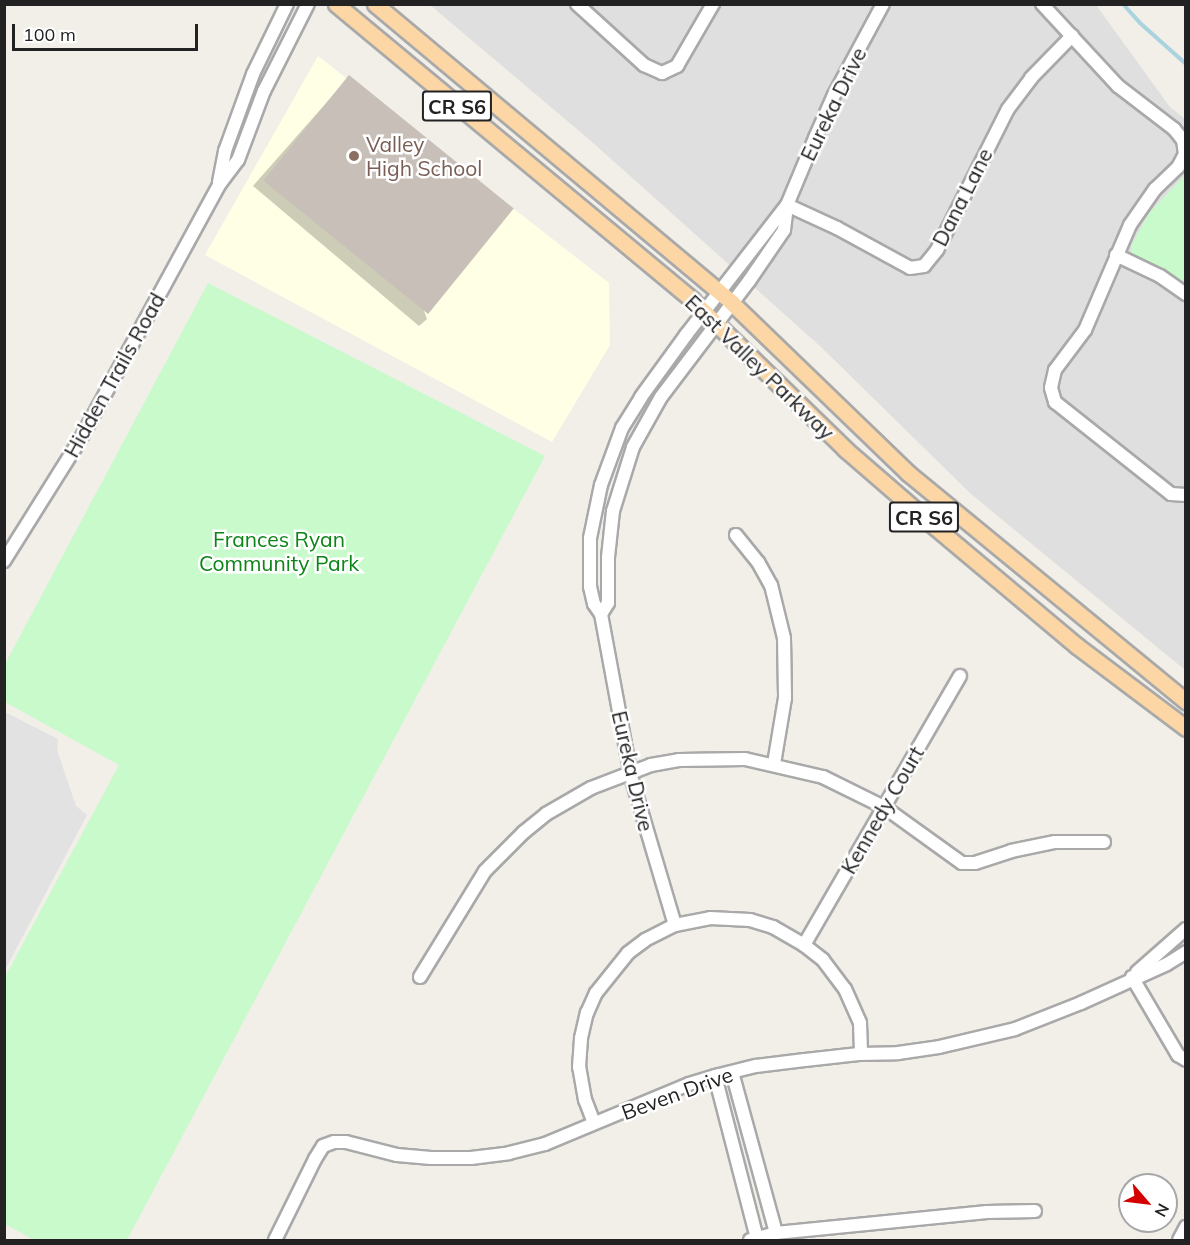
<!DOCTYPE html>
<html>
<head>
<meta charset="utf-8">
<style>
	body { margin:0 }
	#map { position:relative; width:1190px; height:1245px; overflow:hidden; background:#f2efe9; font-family:Mulish,sans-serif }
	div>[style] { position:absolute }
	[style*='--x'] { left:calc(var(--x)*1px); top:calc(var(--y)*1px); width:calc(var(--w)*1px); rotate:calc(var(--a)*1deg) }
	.residential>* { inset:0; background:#e0dfdf }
	.education>* { inset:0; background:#ffffe5 }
	.park>* { inset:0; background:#c8facc }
	.parking>* { inset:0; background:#e2e2e2 }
	.shadow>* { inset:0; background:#0003 }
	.stream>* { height:4px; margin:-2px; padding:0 2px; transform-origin:2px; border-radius:2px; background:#aad3df }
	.building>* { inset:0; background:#c7bfb8; transform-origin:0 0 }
	.roads { filter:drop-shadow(2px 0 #a9a9a9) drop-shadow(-2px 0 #a9a9a9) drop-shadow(0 2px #a9a9a9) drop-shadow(0 -2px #a9a9a9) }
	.minor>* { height:12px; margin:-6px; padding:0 6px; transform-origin:6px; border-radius:6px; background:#fff }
	.major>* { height:15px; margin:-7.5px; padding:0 7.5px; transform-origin:7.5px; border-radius:7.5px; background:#fcd6a4 }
	.dots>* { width:16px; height:16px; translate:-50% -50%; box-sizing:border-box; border:3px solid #fff; border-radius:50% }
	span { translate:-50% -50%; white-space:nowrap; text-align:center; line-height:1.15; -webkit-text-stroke:5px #fff; paint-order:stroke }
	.shield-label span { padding:2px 4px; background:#fff; border:2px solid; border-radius:4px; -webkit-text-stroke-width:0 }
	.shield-label { font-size:20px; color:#222; font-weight:700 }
	.street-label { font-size:21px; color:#222 }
	.education-label { font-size:21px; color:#785e54 }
	.left { translate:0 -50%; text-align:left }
	.park-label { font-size:21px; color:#0c8416 }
	.frame { position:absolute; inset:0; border:6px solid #222; pointer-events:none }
	.north { position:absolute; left:1118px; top:1173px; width:60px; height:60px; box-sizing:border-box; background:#fff; border:2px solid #a7a7a7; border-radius:50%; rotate:118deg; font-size:16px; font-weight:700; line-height:24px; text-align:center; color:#222 }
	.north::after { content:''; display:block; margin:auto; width:21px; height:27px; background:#d40000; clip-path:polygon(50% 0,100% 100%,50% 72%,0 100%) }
	.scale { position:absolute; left:12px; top:24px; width:186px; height:27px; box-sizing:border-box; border:3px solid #222; border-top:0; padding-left:8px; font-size:18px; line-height:21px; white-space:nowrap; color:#222; -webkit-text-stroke:4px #fff; paint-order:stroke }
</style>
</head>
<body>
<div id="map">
	<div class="residential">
		<i style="clip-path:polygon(430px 5px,1096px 5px,1170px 107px,1185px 119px,1185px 670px,971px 494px,821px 347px,591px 141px)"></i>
	</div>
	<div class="education">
		<i style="clip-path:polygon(318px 56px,609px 283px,610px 345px,552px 442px,205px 255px)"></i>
	</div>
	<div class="park">
		<i style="clip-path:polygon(1185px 175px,1185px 287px,1131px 253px,1132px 244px,1149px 213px)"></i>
		<i style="clip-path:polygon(208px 283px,545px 456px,127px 1240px,34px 1240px,5px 1224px,5px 977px,119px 765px,5px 702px,5px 664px)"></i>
	</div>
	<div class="parking">
		<i style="clip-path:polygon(5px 712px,58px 739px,57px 750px,76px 806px,87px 815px,5px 970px)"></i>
	</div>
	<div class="shadow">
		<i style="clip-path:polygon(342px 85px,427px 319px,419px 326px,253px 186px)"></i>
	</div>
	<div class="stream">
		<i style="--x:1123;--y:4;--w:25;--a:48"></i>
		<i style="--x:1140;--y:23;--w:62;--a:41.7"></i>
	</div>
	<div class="building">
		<i style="left:349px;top:75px;width:212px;height:136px;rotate:39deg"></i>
	</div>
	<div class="roads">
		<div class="minor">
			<i style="--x:577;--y:4;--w:91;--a:42.3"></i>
			<i style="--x:644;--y:65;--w:20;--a:24"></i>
			<i style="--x:662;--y:73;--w:17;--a:-25"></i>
			<i style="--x:677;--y:66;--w:72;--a:-59.9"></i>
			<i style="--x:1042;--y:4;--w:112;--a:47.2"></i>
			<i style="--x:1118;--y:86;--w:71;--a:37.5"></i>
			<i style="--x:1174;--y:129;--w:14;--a:51"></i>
			<i style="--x:1183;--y:140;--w:14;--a:82"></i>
			<i style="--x:1185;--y:154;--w:15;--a:118"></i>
			<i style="--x:1178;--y:167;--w:32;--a:136"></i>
			<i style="--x:1155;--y:189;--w:44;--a:124.8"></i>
			<i style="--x:1130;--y:225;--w:114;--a:113.2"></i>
			<i style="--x:1085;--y:330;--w:50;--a:126.9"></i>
			<i style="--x:1055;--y:370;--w:18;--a:103"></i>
			<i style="--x:1051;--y:388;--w:15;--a:74"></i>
			<i style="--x:1055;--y:402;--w:148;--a:38.4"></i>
			<i style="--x:1171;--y:494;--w:15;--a:4"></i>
			<i style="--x:219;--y:182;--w:32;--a:-79"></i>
			<i style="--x:225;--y:151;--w:82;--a:-70"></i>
			<i style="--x:253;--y:74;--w:78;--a:-64.1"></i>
			<i style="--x:787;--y:205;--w:55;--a:24.7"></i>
			<i style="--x:837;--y:228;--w:83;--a:28.7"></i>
			<i style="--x:910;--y:268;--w:14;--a:-8"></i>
			<i style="--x:924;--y:266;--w:21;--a:-51"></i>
			<i style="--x:937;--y:250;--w:158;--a:-63.3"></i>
			<i style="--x:1008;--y:109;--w:39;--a:-53"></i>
			<i style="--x:1031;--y:78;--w:59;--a:-45.7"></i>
			<i style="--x:1116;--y:255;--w:49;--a:25.5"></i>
			<i style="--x:1160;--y:276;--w:32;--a:35"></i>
			<i style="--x:736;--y:535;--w:35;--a:51"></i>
			<i style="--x:758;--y:562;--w:26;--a:61"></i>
			<i style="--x:771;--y:585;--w:55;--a:76.2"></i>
			<i style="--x:784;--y:638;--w:60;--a:89"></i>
			<i style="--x:785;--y:698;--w:67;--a:99.5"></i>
			<i style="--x:4;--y:561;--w:143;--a:-57.9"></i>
			<i style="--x:80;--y:440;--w:290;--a:-61.4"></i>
			<i style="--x:219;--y:185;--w:31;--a:-53"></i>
			<i style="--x:238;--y:160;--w:74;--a:-69.4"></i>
			<i style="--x:264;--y:91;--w:97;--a:-63.2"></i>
			<i style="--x:601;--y:614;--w:13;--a:-58"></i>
			<i style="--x:608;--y:603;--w:46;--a:-90"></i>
			<i style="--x:608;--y:557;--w:46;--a:-83.8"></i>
			<i style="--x:613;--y:511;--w:67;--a:-72.6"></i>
			<i style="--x:633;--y:447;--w:57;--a:-60.8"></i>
			<i style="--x:661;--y:397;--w:146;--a:-52.8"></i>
			<i style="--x:749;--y:281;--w:62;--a:-55.5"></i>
			<i style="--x:784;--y:230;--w:25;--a:-83"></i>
			<i style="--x:787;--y:205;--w:73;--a:-67.3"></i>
			<i style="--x:815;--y:138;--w:47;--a:-66.2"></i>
			<i style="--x:834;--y:95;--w:103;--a:-61.7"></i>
			<i style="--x:675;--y:925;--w:155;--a:-106.5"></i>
			<i style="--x:631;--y:776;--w:165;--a:-100.5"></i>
			<i style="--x:601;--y:614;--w:12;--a:-125"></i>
			<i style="--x:594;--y:604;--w:17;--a:-103"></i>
			<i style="--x:590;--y:587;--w:49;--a:-90"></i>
			<i style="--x:590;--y:538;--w:54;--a:-78.3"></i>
			<i style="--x:601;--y:485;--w:61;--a:-69.8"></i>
			<i style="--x:622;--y:428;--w:36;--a:-58"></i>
			<i style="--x:641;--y:397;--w:77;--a:-54"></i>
			<i style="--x:686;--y:335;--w:165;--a:-52.2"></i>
			<i style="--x:804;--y:945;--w:311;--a:-59.9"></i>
			<i style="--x:1137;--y:972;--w:65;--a:-41.3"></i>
			<i style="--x:420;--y:977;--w:124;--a:-58.5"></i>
			<i style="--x:485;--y:871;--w:55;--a:-45"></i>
			<i style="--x:524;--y:832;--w:28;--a:-39"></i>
			<i style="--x:546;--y:814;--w:52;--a:-30"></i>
			<i style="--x:591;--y:788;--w:64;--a:-21"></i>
			<i style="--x:651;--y:765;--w:28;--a:-10"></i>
			<i style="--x:679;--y:760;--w:66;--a:-0.9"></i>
			<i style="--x:745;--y:759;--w:80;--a:13"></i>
			<i style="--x:823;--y:777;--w:68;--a:26.2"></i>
			<i style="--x:884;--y:807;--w:96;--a:35.7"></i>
			<i style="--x:962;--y:863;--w:13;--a:0"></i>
			<i style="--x:975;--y:863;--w:38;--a:-18"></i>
			<i style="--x:1011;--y:851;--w:45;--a:-11.6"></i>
			<i style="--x:1055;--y:842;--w:49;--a:0"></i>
			<i style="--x:1132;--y:977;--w:91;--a:59.5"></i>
			<i style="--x:1178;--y:1055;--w:9;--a:32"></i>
			<i style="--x:732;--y:1072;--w:167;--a:74.7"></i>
			<i style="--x:715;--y:1076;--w:167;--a:75.5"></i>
			<i style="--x:594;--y:1123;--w:25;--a:-111"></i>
			<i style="--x:585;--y:1100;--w:34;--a:-100"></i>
			<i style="--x:579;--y:1067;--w:29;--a:-86"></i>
			<i style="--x:581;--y:1038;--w:26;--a:-77"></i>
			<i style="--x:587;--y:1013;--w:22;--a:-66"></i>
			<i style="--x:596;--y:993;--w:51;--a:-51.3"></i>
			<i style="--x:628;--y:953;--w:21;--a:-37"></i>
			<i style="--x:645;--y:940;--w:34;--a:-27"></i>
			<i style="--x:675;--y:925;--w:36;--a:-11"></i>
			<i style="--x:710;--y:918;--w:40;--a:2.9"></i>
			<i style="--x:750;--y:920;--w:24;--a:17"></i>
			<i style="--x:773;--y:927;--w:36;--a:30"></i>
			<i style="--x:804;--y:945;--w:24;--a:38"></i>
			<i style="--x:823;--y:960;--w:36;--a:53"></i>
			<i style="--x:845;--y:989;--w:37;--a:66"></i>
			<i style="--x:860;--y:1023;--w:31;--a:88"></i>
			<i style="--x:275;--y:1240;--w:90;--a:-63.7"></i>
			<i style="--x:315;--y:1159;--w:15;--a:-58"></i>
			<i style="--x:323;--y:1146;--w:12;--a:-20"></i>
			<i style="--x:334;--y:1142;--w:12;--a:0"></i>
			<i style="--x:346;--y:1142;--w:53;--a:14.3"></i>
			<i style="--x:397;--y:1155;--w:34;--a:5"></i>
			<i style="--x:431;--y:1158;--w:40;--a:0"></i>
			<i style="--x:471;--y:1158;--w:38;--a:-7"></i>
			<i style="--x:509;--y:1153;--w:37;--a:-14"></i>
			<i style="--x:545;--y:1144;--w:156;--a:-22.6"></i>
			<i style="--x:689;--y:1084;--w:31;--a:-17"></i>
			<i style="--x:719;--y:1075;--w:38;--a:-14"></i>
			<i style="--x:756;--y:1066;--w:49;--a:-7"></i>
			<i style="--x:805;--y:1060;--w:54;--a:-6.3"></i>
			<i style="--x:859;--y:1054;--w:39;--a:-1"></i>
			<i style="--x:898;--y:1053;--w:41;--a:-8.3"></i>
			<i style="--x:939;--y:1047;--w:78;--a:-13.3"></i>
			<i style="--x:1015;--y:1029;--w:71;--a:-21.5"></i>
			<i style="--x:1081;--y:1003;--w:94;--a:-24.4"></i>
			<i style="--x:1167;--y:964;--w:22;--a:-32"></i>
			<i style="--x:750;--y:1240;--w:27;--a:-15"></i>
			<i style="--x:776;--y:1233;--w:212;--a:-5.7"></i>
			<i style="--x:987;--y:1212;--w:48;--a:-1.2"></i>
			<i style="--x:1179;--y:1240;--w:15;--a:-62"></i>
		</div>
		<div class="major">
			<i style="--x:336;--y:4;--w:463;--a:39.7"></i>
			<i style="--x:692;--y:300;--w:214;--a:44.2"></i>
			<i style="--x:845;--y:449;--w:110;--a:40.9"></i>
			<i style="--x:928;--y:521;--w:194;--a:40"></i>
			<i style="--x:1077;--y:646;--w:136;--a:37"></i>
			<i style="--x:375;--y:4;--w:466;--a:39.9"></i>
			<i style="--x:732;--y:303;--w:245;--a:44"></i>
			<i style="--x:908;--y:473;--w:360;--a:39.4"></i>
		</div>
	</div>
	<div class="dots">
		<i style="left:354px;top:156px;background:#8d6e63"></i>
	</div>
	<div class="shield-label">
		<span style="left:457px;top:106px">CR S6</span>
		<span style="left:924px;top:517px">CR S6</span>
	</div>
	<div class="street-label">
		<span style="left:833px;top:104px;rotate:-64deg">Eureka Drive</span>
		<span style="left:962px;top:197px;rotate:-63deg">Dana Lane</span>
		<span style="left:760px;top:367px;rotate:44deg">East Valley Parkway</span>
		<span style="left:114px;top:375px;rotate:-61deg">Hidden Trails Road</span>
		<span style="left:633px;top:771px;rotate:77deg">Eureka Drive</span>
		<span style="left:882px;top:810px;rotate:-60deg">Kennedy Court</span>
		<span style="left:677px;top:1093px;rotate:-20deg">Beven Drive</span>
	</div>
	<div class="education-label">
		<span class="left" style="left:366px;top:156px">Valley<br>High School</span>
	</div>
	<div class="park-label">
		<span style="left:279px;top:551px">Frances Ryan<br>Community Park</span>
	</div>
	<div class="frame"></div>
	<div class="north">N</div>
	<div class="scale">100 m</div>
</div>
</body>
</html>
